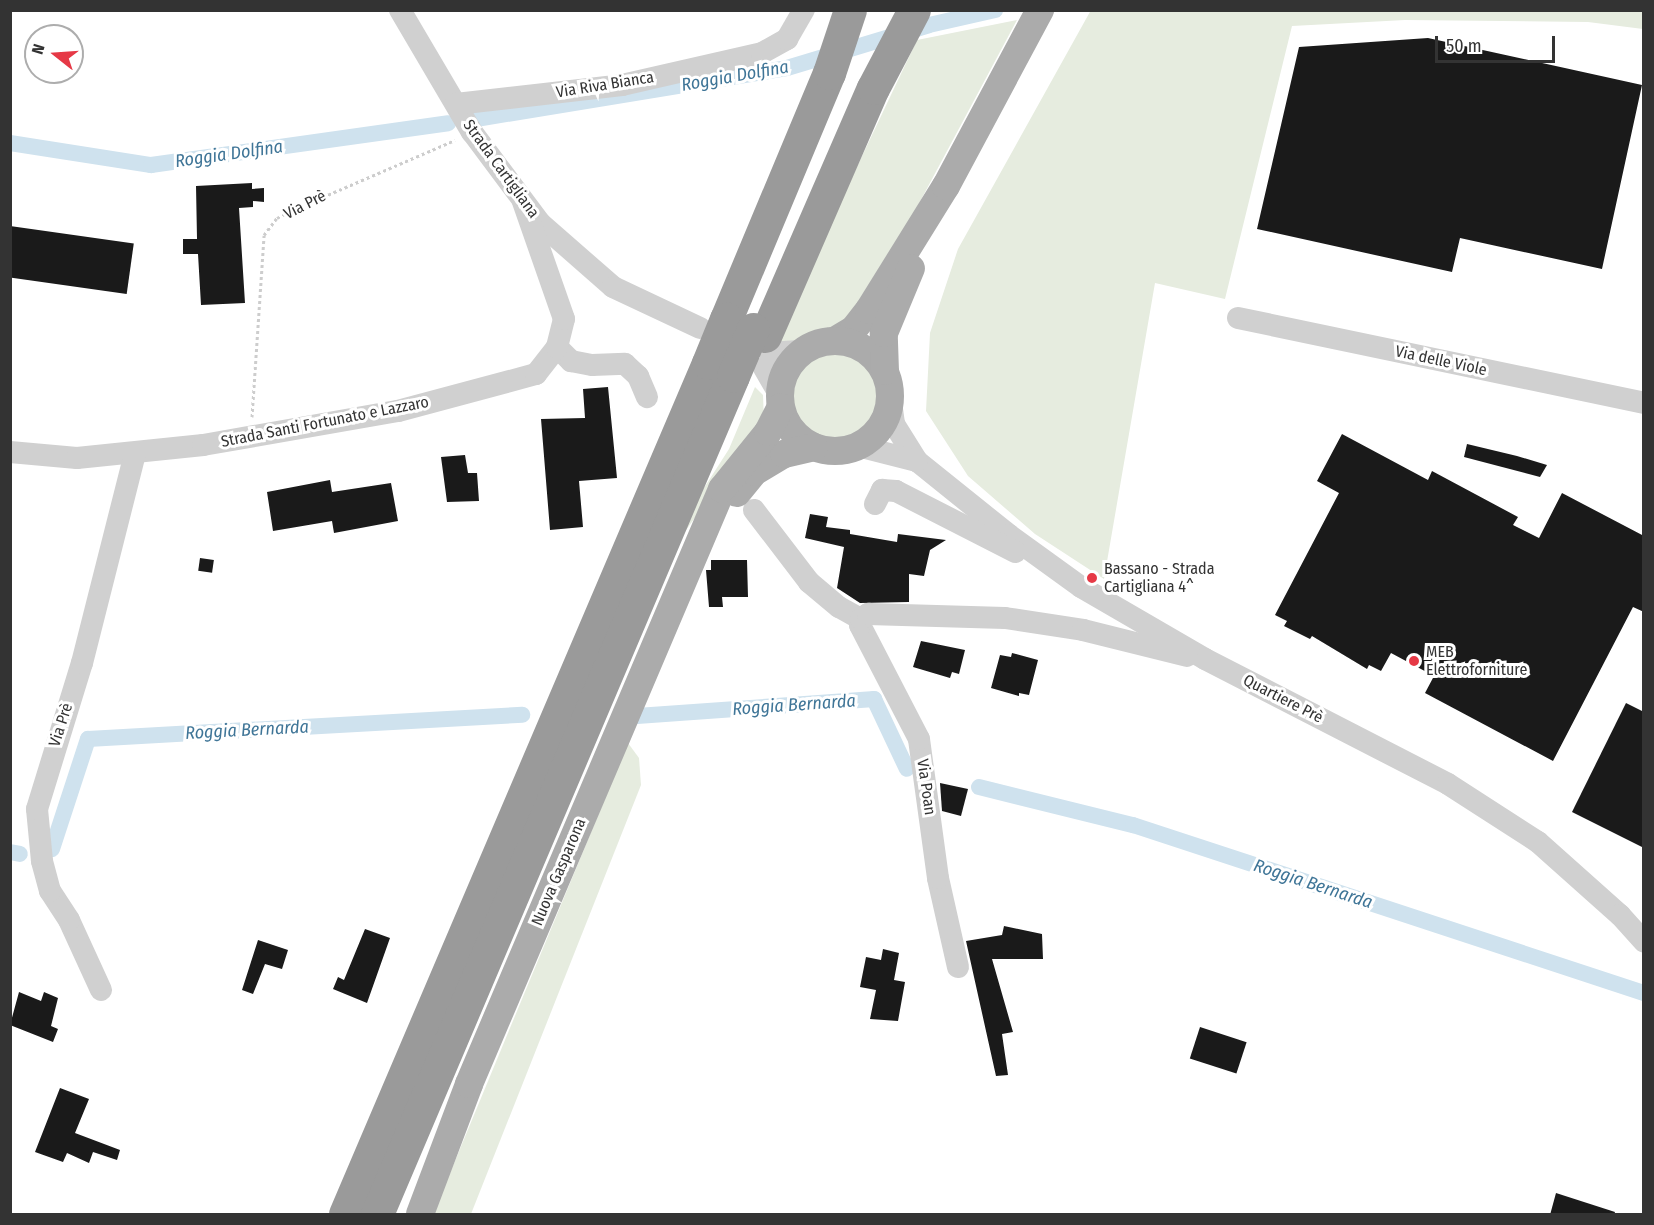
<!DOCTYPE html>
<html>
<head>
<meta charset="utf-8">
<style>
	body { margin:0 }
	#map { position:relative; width:1654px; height:1225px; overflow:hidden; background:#fff; font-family:"Fira Sans Condensed",sans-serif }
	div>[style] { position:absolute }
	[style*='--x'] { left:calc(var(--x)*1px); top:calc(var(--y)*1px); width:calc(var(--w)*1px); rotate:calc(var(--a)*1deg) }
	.green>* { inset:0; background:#e6ecdf }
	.round { border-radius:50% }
	.canal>* { height:16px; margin:-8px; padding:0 8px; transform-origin:8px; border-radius:8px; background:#cfe2ee }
	.building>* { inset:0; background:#1a1a1a; transform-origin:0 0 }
	.path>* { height:3px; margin-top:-1.5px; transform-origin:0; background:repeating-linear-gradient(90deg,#cdcdcd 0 3px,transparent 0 6px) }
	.minor>* { height:22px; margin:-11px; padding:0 11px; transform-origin:11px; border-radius:11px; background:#d0d0d0 }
	.major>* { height:28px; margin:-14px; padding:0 14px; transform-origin:14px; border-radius:14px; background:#ababab }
	.major>.ring { margin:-14px; padding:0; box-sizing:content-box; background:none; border:28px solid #ababab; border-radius:50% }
	.highway>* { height:33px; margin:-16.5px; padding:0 16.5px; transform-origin:16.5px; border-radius:16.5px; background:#9a9a9a }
	.highway-bridge>* { height:33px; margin:-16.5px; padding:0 16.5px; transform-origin:16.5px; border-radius:16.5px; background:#9a9a9a }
	.dots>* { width:16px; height:16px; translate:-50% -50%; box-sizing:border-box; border:3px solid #fff; border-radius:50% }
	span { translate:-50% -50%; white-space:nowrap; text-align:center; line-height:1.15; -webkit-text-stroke:6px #fff; paint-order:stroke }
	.street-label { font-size:16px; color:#333 }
	.poi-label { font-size:16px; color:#333 }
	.left { translate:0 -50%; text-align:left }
	.water-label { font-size:18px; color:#3f7597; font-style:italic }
	.frame { position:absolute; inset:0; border:12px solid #333; pointer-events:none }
	.north { position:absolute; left:24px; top:24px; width:60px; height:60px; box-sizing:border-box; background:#fff; border:2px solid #adadad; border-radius:50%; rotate:287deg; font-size:16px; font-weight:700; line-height:24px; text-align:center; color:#333 }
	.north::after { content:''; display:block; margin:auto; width:21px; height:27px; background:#e63946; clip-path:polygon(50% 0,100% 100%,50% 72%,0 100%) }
	.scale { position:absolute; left:1435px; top:36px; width:120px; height:27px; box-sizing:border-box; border:3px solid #333; border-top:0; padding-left:8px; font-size:18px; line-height:21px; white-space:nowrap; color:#333; -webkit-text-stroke:4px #fff; paint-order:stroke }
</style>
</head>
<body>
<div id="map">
	<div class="green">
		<i style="clip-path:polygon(1091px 10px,1644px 11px,1643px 29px,1588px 22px,1405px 20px,1292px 26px,1225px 299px,1155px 283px,1104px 579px,1035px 534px,968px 476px,926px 411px,930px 333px,958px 249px)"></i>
		<i style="clip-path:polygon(1017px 20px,916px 209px,839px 332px,786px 346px,773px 344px,917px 40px)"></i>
		<i class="round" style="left:793px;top:353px;width:86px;height:86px"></i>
		<i style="clip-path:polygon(755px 387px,763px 395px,764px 421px,679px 540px,695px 502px,729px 449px)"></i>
		<i style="clip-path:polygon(628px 743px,639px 758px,641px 785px,471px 1214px,433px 1214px)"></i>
	</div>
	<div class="canal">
		<i style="--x:470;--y:120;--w:321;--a:-9.3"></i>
		<i style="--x:787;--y:68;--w:148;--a:-16.8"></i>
		<i style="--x:929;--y:25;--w:68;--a:-12.8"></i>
		<i style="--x:10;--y:143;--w:143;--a:8.9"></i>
		<i style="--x:151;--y:165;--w:300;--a:-8"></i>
		<i style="--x:637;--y:716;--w:238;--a:-4.1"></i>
		<i style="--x:874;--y:699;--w:77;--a:64.8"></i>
		<i style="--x:979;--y:787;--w:159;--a:13.9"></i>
		<i style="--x:1133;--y:825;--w:538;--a:18.2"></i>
		<i style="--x:52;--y:849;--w:116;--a:-71.9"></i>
		<i style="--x:88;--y:739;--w:435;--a:-3.2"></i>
		<i style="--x:10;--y:852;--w:10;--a:11"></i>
	</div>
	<div class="building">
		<i style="clip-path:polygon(1428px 38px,1642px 85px,1602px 269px,1460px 238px,1452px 272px,1257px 229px,1299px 47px)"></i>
		<i style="clip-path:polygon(252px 183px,252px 189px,264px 188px,264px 202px,253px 201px,253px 207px,239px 208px,245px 303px,201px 305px,198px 254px,183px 254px,183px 239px,197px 239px,196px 186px)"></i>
		<i style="left:10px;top:226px;width:125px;height:51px;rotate:8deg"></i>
		<i style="clip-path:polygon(608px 387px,617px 478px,579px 481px,583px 527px,550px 530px,541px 419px,585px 418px,583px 389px)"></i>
		<i style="clip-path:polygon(1342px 434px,1428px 480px,1432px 471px,1518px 517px,1513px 525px,1539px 538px,1562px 493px,1644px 536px,1644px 612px,1633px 607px,1553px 761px,1425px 693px,1434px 676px,1391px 653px,1381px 671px,1369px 665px,1367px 669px,1312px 636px,1310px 639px,1284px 626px,1287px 621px,1275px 615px,1339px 493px,1317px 481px)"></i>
		<i style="clip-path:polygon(1467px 444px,1517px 456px,1547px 465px,1540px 477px,1464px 457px)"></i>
		<i style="clip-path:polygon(465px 455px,468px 473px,477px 473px,479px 501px,447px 502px,441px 457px)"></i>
		<i style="clip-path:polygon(330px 480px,332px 492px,391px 483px,398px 521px,334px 533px,332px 521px,273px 531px,267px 492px)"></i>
		<i style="clip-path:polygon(810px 514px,828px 517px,826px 527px,850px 530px,850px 534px,897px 542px,898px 534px,946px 540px,930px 550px,924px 576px,909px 574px,909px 602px,860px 603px,837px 588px,844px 547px,805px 538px)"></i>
		<i style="left:200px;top:558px;width:14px;height:13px;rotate:8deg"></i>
		<i style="clip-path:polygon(711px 560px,747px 560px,748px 597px,722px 597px,723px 607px,709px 607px,706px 570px,711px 570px)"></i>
		<i style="clip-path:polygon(921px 641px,965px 650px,959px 674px,952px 672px,950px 678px,913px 667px)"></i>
		<i style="clip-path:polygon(1012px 653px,1038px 660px,1029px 695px,1019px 693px,1019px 696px,991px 688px,1000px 655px,1011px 657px)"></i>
		<i style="clip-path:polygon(1626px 703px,1644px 712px,1644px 848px,1572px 812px)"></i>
		<i style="clip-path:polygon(940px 783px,968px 789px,961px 816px,942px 811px)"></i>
		<i style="clip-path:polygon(1004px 926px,1042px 934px,1043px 959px,992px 959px,1013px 1032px,1002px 1034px,1008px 1075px,996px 1076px,966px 941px,1002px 935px)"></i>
		<i style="clip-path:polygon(365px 929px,390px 938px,367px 1003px,333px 989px,338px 977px,344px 980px)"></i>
		<i style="clip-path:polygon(258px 940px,288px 950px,282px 969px,265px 964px,253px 994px,242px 990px)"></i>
		<i style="clip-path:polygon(883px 949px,899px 953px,894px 980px,905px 982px,898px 1021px,870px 1019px,876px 990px,860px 987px,866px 957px,881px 960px)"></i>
		<i style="clip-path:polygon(19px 992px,41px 1001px,44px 992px,58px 998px,51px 1026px,58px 1029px,53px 1042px,10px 1025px)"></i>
		<i style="left:1200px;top:1027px;width:49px;height:33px;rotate:18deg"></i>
		<i style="clip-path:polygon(60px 1088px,89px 1099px,75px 1133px,120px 1150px,117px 1160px,93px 1152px,89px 1163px,67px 1153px,63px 1162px,35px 1152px)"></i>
		<i style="clip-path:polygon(1556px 1193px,1615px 1212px,1614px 1215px,1550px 1215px)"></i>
	</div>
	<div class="path">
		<i style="--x:252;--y:417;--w:182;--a:-86.2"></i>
		<i style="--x:264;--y:235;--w:21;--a:-53"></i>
		<i style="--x:277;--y:218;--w:20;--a:-27"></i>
		<i style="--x:295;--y:209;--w:174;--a:-23.3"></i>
	</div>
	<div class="minor">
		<i style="--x:400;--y:10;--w:142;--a:59.5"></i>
		<i style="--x:472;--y:132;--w:114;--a:53.2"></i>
		<i style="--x:540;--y:223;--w:97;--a:41.2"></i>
		<i style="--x:613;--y:287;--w:96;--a:25.2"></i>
		<i style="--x:456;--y:104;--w:167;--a:-6.5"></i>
		<i style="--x:622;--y:85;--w:144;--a:-12.9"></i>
		<i style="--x:762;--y:53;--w:29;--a:-29"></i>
		<i style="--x:787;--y:39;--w:34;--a:-60"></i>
		<i style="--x:1238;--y:318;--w:415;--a:11.8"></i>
		<i style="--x:557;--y:347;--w:20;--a:45"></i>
		<i style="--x:571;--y:361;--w:21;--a:11"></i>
		<i style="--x:592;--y:365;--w:33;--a:-2"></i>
		<i style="--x:625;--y:364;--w:18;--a:43"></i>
		<i style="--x:638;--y:376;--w:23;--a:67"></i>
		<i style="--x:770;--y:353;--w:32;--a:-4"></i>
		<i style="--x:764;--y:368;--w:32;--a:60"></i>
		<i style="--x:890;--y:395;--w:29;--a:82"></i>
		<i style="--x:894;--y:424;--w:44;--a:58.1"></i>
		<i style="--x:917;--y:461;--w:118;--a:38.8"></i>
		<i style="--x:1009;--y:535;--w:89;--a:35.8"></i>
		<i style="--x:1081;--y:587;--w:143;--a:30.1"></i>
		<i style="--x:1205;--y:659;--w:273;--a:27.2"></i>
		<i style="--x:1448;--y:784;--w:107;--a:32.8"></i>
		<i style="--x:1538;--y:842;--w:110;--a:41.7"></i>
		<i style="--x:1620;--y:915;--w:36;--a:48"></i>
		<i style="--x:858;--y:446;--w:61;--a:14.3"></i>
		<i style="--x:10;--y:452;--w:67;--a:5.1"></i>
		<i style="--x:77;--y:458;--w:127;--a:-5.9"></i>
		<i style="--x:203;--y:445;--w:198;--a:-9.9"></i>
		<i style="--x:398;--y:411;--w:143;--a:-15"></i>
		<i style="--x:536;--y:374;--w:34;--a:-52"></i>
		<i style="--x:557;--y:347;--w:29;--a:-76"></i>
		<i style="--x:564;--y:319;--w:124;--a:-109.3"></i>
		<i style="--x:875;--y:504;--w:16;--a:-63"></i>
		<i style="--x:882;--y:490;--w:14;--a:4"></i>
		<i style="--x:896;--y:491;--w:134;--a:27.1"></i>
		<i style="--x:754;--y:510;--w:91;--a:52.6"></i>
		<i style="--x:809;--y:582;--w:39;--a:40"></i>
		<i style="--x:839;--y:607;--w:25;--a:29"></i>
		<i style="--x:958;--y:967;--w:91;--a:-102.7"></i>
		<i style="--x:938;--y:878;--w:140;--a:-97.8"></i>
		<i style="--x:919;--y:739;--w:128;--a:-117.4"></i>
		<i style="--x:860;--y:625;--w:6;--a:-81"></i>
		<i style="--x:861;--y:619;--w:9;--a:-36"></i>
		<i style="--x:868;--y:614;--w:137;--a:1.7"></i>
		<i style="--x:1005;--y:618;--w:79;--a:8.7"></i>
		<i style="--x:1083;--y:630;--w:107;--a:14"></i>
		<i style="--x:101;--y:990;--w:77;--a:-114.6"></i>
		<i style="--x:69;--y:920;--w:35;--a:-123"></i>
		<i style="--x:50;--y:891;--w:31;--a:-105"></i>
		<i style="--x:42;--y:861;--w:52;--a:-95.5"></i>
		<i style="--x:37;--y:809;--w:153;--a:-72.9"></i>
		<i style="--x:82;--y:663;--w:216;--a:-75.8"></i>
	</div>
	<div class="major">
		<i style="--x:836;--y:340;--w:21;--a:-31"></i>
		<i style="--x:854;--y:329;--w:24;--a:-52"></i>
		<i style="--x:869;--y:310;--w:146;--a:-58.2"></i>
		<i style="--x:946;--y:186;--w:200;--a:-61.9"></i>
		<i class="ring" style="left:780px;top:341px;width:82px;height:82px"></i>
		<i style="--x:885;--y:371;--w:38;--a:-92"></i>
		<i style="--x:884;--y:333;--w:70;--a:-67.4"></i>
		<i style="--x:737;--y:493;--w:27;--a:-51"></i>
		<i style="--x:754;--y:472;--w:35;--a:-31"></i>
		<i style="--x:784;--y:454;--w:31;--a:-13"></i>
		<i style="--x:420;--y:1214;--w:139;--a:-69.3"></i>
		<i style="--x:469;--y:1084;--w:647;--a:-66.96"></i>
		<i style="--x:722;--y:489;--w:73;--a:-51.1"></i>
		<i style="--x:768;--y:432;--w:28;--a:-63"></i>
	</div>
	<div class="highway">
		<i style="--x:726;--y:319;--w:267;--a:-67.3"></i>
		<i style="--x:829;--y:73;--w:66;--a:-71.6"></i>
		<i style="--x:765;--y:336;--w:270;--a:-66.5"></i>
		<i style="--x:873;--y:88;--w:88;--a:-62.3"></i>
		<i style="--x:345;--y:1214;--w:925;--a:-66.9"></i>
		<i style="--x:377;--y:1214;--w:910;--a:-66.98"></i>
	</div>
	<div class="highway-bridge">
		<i style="--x:708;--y:363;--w:48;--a:-67.8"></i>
		<i style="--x:733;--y:376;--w:51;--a:-66.9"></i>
	</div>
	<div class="dots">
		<i style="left:1092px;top:578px;background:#e63946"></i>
		<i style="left:1414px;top:661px;background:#e63946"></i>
	</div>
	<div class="street-label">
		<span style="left:605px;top:85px;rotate:-9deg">Via Riva Bianca</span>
		<span style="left:501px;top:169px;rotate:54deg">Strada Cartigliana</span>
		<span style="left:305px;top:205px;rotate:-27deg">Via Prè</span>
		<span style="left:1441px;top:361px;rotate:12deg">Via delle Viole</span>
		<span style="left:325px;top:422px;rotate:-11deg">Strada Santi Fortunato e Lazzaro</span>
		<span style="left:1283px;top:699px;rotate:27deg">Quartiere Prè</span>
		<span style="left:61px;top:725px;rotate:-72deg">Via Prè</span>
		<span style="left:926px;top:787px;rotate:82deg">Via Poan</span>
		<span style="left:559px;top:872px;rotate:-67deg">Nuova Gasparona</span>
	</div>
	<div class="poi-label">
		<span class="left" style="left:1104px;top:578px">Bassano - Strada<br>Cartigliana 4^</span>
		<span class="left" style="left:1426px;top:661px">MEB<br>Elettroforniture</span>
	</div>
	<div class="water-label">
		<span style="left:735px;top:76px;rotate:-10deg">Roggia Dolfina</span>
		<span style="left:229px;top:154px;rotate:-8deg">Roggia Dolfina</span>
		<span style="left:794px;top:705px;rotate:-4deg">Roggia Bernarda</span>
		<span style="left:247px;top:730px;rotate:-3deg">Roggia Bernarda</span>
		<span style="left:1313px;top:884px;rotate:18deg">Roggia Bernarda</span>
	</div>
	<div class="frame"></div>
	<div class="north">N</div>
	<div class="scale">50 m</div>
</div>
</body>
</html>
